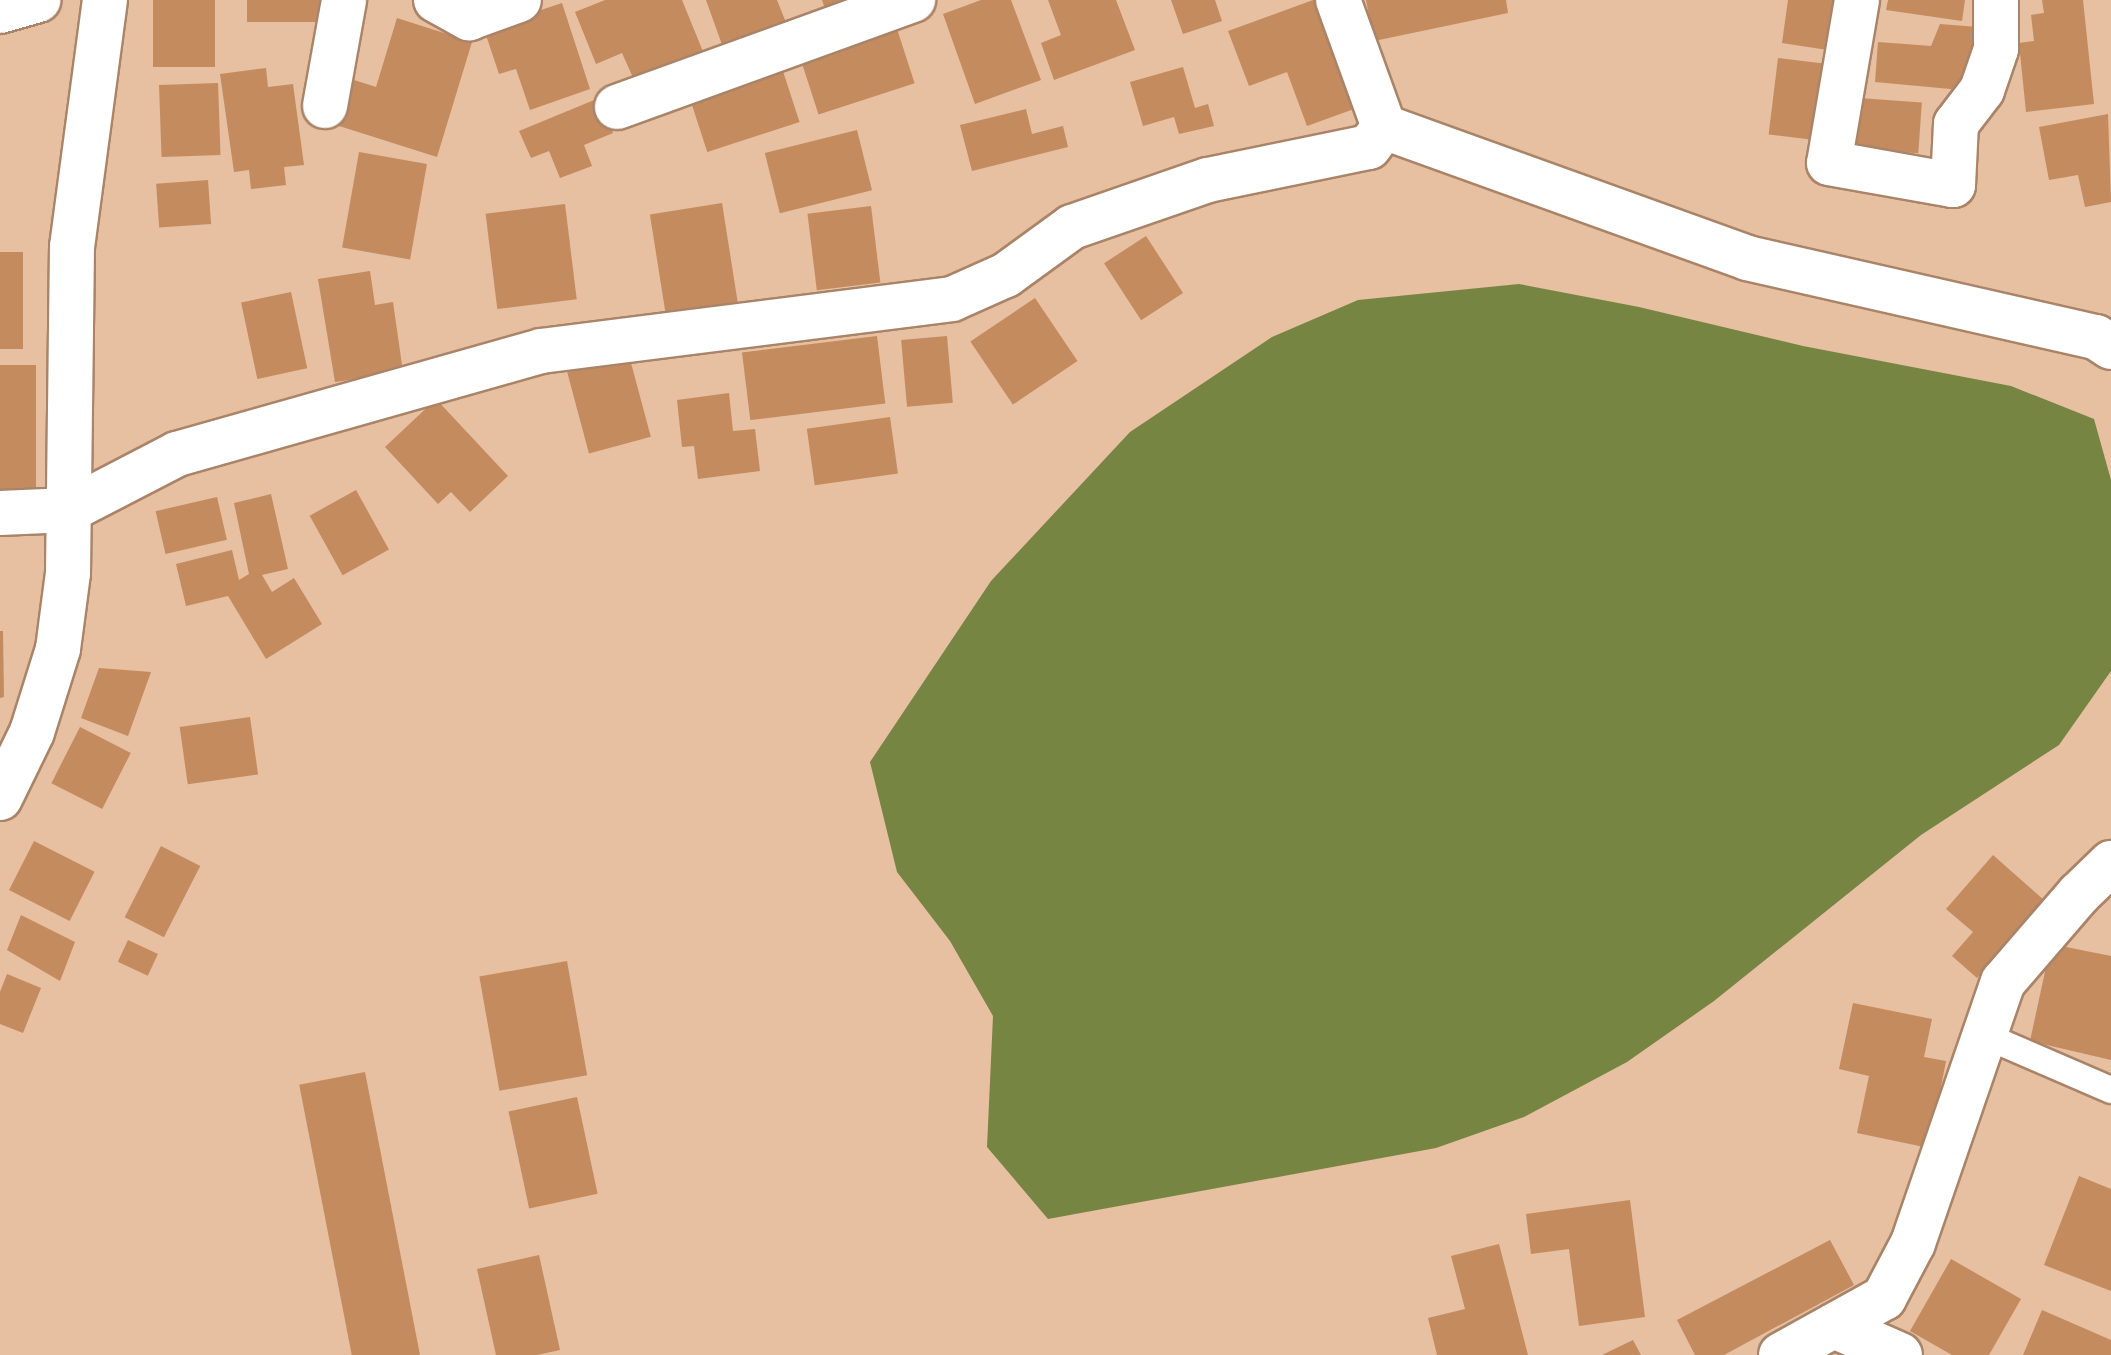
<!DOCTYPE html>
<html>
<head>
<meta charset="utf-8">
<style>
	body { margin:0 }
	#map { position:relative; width:2111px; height:1355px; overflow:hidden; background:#e7bfa1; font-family:"PT Sans Narrow",sans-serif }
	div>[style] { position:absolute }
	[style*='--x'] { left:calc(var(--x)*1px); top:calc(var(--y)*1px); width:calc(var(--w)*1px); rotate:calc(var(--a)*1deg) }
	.water>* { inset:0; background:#778543 }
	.building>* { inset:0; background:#c38b5e; transform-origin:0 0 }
	.roads { filter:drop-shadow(2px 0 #aa8468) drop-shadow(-2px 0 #aa8468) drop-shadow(0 2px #aa8468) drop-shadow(0 -2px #aa8468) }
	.lane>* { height:26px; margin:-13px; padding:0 13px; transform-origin:13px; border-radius:13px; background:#fff }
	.street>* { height:44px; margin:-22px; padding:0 22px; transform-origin:22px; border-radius:22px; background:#fff }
	.secondary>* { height:44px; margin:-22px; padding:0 22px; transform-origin:22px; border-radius:22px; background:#fff }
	span { translate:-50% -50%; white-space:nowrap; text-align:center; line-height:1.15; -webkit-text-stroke:7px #e7bfa1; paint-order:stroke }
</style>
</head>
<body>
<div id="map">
	<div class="water">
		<i style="clip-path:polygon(1519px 284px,1639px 307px,1803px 346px,2011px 386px,2094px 419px,2111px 480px,2111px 671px,2059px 745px,1921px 835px,1714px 1001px,1627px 1062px,1524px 1117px,1436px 1148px,1048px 1219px,987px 1147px,993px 1016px,950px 941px,897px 872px,870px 762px,991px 581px,1130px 432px,1272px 337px,1358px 300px)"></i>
	</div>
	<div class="building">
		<i style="left:153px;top:0;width:62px;height:67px"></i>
		<i style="left:247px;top:0;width:72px;height:22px"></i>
		<i style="clip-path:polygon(605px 0,682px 0,704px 54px,635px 82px,622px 53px,596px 64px,575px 12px)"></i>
		<i style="clip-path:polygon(706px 0,777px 0,789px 30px,725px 53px)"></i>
		<i style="clip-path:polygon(822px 0,868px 0,827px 15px)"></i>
		<i style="clip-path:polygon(981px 0,1011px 0,1041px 80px,975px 104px,943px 14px)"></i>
		<i style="clip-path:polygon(1048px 0,1116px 0,1135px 50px,1054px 80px,1041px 43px,1061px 35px)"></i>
		<i style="clip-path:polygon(1171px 0,1215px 0,1222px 21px,1183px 34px)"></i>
		<i style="clip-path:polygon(1313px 0,1327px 0,1365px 105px,1307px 126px,1287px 72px,1249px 86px,1228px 31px)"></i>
		<i style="clip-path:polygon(1366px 0,1506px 0,1508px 13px,1374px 41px)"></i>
		<i style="clip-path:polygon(1788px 0,1842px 0,1834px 51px,1782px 43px)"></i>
		<i style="clip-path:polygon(1888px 0,1965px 0,1962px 21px,1886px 10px)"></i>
		<i style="clip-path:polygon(2042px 0,2083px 0,2094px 104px,2026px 112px,2019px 43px,2034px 41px,2031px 15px,2044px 13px)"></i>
		<i style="clip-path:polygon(562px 3px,590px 89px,530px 110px,516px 69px,499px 74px,484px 29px)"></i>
		<i style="clip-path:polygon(397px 18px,472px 42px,437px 157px,336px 125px,351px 79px,376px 87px)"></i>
		<i style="clip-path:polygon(1940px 24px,1978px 27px,1972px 91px,1875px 82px,1878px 42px,1931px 46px)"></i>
		<i style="left:897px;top:29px;width:57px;height:101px;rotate:72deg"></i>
		<i style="left:1778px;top:58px;width:50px;height:77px;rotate:7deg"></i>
		<i style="left:781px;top:65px;width:60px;height:97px;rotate:72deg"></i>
		<i style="clip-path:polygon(1183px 67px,1195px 108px,1208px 104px,1214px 126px,1179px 134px,1174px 117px,1143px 126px,1130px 82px)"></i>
		<i style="clip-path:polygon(266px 68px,268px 87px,293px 84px,304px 165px,284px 167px,286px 185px,251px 189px,249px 170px,234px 172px,220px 74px)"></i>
		<i style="left:218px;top:83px;width:72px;height:59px;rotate:88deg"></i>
		<i style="clip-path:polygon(599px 98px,613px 133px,584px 145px,592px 166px,560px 178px,549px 151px,531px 158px,519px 131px)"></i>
		<i style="left:1859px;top:98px;width:63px;height:51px;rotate:4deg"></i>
		<i style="clip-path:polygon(1026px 109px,1032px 134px,1063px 126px,1068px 147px,972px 171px,960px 125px)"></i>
		<i style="clip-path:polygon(2108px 114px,2111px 202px,2085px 207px,2078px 175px,2049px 180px,2039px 127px)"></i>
		<i style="left:857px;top:130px;width:62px;height:95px;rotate:76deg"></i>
		<i style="left:359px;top:152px;width:69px;height:97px;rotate:10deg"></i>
		<i style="left:208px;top:180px;width:44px;height:52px;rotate:86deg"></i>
		<i style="left:722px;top:203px;width:102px;height:73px;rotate:81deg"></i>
		<i style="left:565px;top:204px;width:96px;height:80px;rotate:83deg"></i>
		<i style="left:871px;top:206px;width:77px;height:64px;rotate:83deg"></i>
		<i style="left:1146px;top:236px;width:68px;height:50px;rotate:57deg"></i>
		<i style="left:0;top:252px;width:23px;height:97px"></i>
		<i style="clip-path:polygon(370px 271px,375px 305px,393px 302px,403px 372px,335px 382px,318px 279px)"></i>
		<i style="left:291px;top:292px;width:78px;height:51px;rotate:78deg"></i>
		<i style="left:1035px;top:298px;width:76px;height:78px;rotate:56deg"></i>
		<i style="left:877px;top:336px;width:68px;height:136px;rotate:83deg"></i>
		<i style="left:947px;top:336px;width:67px;height:46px;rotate:85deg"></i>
		<i style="left:627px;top:348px;width:92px;height:64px;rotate:75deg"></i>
		<i style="left:0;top:365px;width:36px;height:132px"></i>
		<i style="clip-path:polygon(729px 393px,733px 431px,755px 429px,760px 471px,698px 479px,694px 446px,682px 447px,677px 400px)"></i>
		<i style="clip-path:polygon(436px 399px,508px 476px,470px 512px,451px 492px,438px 504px,385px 447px)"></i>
		<i style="left:890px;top:417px;width:57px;height:84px;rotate:82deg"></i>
		<i style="left:356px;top:490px;width:68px;height:53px;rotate:61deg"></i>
		<i style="clip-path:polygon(271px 494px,288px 569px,262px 575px,272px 592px,294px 578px,322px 624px,266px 659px,228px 596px,186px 606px,176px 564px,232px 550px,239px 580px,249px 574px,234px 503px)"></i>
		<i style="left:217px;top:497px;width:44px;height:63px;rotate:77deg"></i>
		<i style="clip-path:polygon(0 631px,3px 631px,4px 697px,0 698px)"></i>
		<i style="clip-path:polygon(99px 668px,151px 672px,128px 736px,81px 718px)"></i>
		<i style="left:250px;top:717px;width:58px;height:71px;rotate:82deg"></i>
		<i style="left:80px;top:727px;width:57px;height:63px;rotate:27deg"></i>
		<i style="left:34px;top:841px;width:68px;height:55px;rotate:27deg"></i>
		<i style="left:161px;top:846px;width:44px;height:80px;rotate:27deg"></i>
		<i style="clip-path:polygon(1993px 855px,2044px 900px,1977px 978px,1952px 956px,1973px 932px,1946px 909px)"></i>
		<i style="clip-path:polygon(21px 915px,75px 942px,60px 981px,7px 950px)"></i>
		<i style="left:128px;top:940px;width:33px;height:24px;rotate:25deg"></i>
		<i style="clip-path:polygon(2051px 944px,2111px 956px,2111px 1060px,2030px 1041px)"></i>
		<i style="left:567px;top:961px;width:116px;height:89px;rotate:80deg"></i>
		<i style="clip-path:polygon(7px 974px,41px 988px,23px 1033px,0 1024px,0 992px)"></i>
		<i style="clip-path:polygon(1853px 1003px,1932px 1019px,1924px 1057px,1946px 1061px,1929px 1148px,1857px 1133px,1869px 1076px,1839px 1069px)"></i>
		<i style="left:365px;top:1072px;width:288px;height:67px;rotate:79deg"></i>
		<i style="left:577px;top:1097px;width:99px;height:70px;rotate:78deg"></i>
		<i style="clip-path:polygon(2079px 1176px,2111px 1189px,2111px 1291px,2044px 1265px)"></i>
		<i style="clip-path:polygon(1630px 1200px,1645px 1317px,1579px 1326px,1569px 1249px,1531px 1254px,1526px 1214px)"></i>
		<i style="clip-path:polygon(1830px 1240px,1854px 1285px,1724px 1355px,1695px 1355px,1677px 1320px)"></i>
		<i style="clip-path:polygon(1499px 1244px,1528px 1355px,1437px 1355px,1428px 1318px,1465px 1309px,1451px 1256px)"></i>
		<i style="clip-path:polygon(539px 1255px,560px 1350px,537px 1355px,496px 1355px,477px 1269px)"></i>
		<i style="clip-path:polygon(1951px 1259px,2021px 1299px,1989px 1355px,1952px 1355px,1910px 1331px)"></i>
		<i style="clip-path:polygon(2042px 1310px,2111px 1340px,2111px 1355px,2023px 1355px)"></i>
		<i style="clip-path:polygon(1633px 1340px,1641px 1355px,1602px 1355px)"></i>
	</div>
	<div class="roads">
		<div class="lane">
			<i style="--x:1986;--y:1036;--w:136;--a:23.4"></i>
		</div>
		<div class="street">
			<i style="--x:436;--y:0;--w:38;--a:29"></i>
			<i style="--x:469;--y:18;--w:53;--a:-19.8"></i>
			<i style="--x:1338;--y:0;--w:135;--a:70.1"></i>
			<i style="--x:1857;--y:0;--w:165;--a:99.7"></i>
			<i style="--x:1829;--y:163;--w:126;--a:10.1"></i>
			<i style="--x:1953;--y:185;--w:61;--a:-87.2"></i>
			<i style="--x:1956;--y:124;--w:43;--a:-52.6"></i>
			<i style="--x:1982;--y:90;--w:43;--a:-71.1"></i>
			<i style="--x:1996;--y:49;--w:49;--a:-90"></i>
			<i style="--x:0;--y:11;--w:40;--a:-16"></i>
			<i style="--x:325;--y:106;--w:108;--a:-79.8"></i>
			<i style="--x:617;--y:107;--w:315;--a:-19.9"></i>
			<i style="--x:1384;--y:127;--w:386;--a:19.8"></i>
			<i style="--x:1747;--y:258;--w:358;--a:12.8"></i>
			<i style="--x:2096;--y:337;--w:18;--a:34"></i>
			<i style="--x:0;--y:513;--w:69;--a:-2.5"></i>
			<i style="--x:69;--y:510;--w:122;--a:-27.4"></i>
			<i style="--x:177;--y:454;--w:378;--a:-15.8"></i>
			<i style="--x:541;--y:351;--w:414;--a:-7.2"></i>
			<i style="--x:952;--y:299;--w:59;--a:-24"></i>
			<i style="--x:1006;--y:275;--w:82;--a:-36"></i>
			<i style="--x:1072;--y:227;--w:144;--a:-19.1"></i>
			<i style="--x:1208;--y:180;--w:164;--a:-11.6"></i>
			<i style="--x:1369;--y:147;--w:25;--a:-53"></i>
			<i style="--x:1834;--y:1326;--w:72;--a:23.7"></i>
			<i style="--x:1781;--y:1355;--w:118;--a:-29"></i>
			<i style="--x:1884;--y:1298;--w:62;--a:-62.2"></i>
			<i style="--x:1913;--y:1243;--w:276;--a:-71"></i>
			<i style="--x:2003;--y:982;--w:116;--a:-49.2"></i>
			<i style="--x:2079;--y:894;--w:45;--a:-44.1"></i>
		</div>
		<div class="secondary">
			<i style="--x:0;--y:798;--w:73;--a:-64.1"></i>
			<i style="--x:32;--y:732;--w:87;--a:-72.6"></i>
			<i style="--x:58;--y:649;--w:77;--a:-82.5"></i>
			<i style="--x:68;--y:573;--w:326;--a:-89.3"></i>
			<i style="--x:72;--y:247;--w:249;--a:-82.4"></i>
		</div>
	</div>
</div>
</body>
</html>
